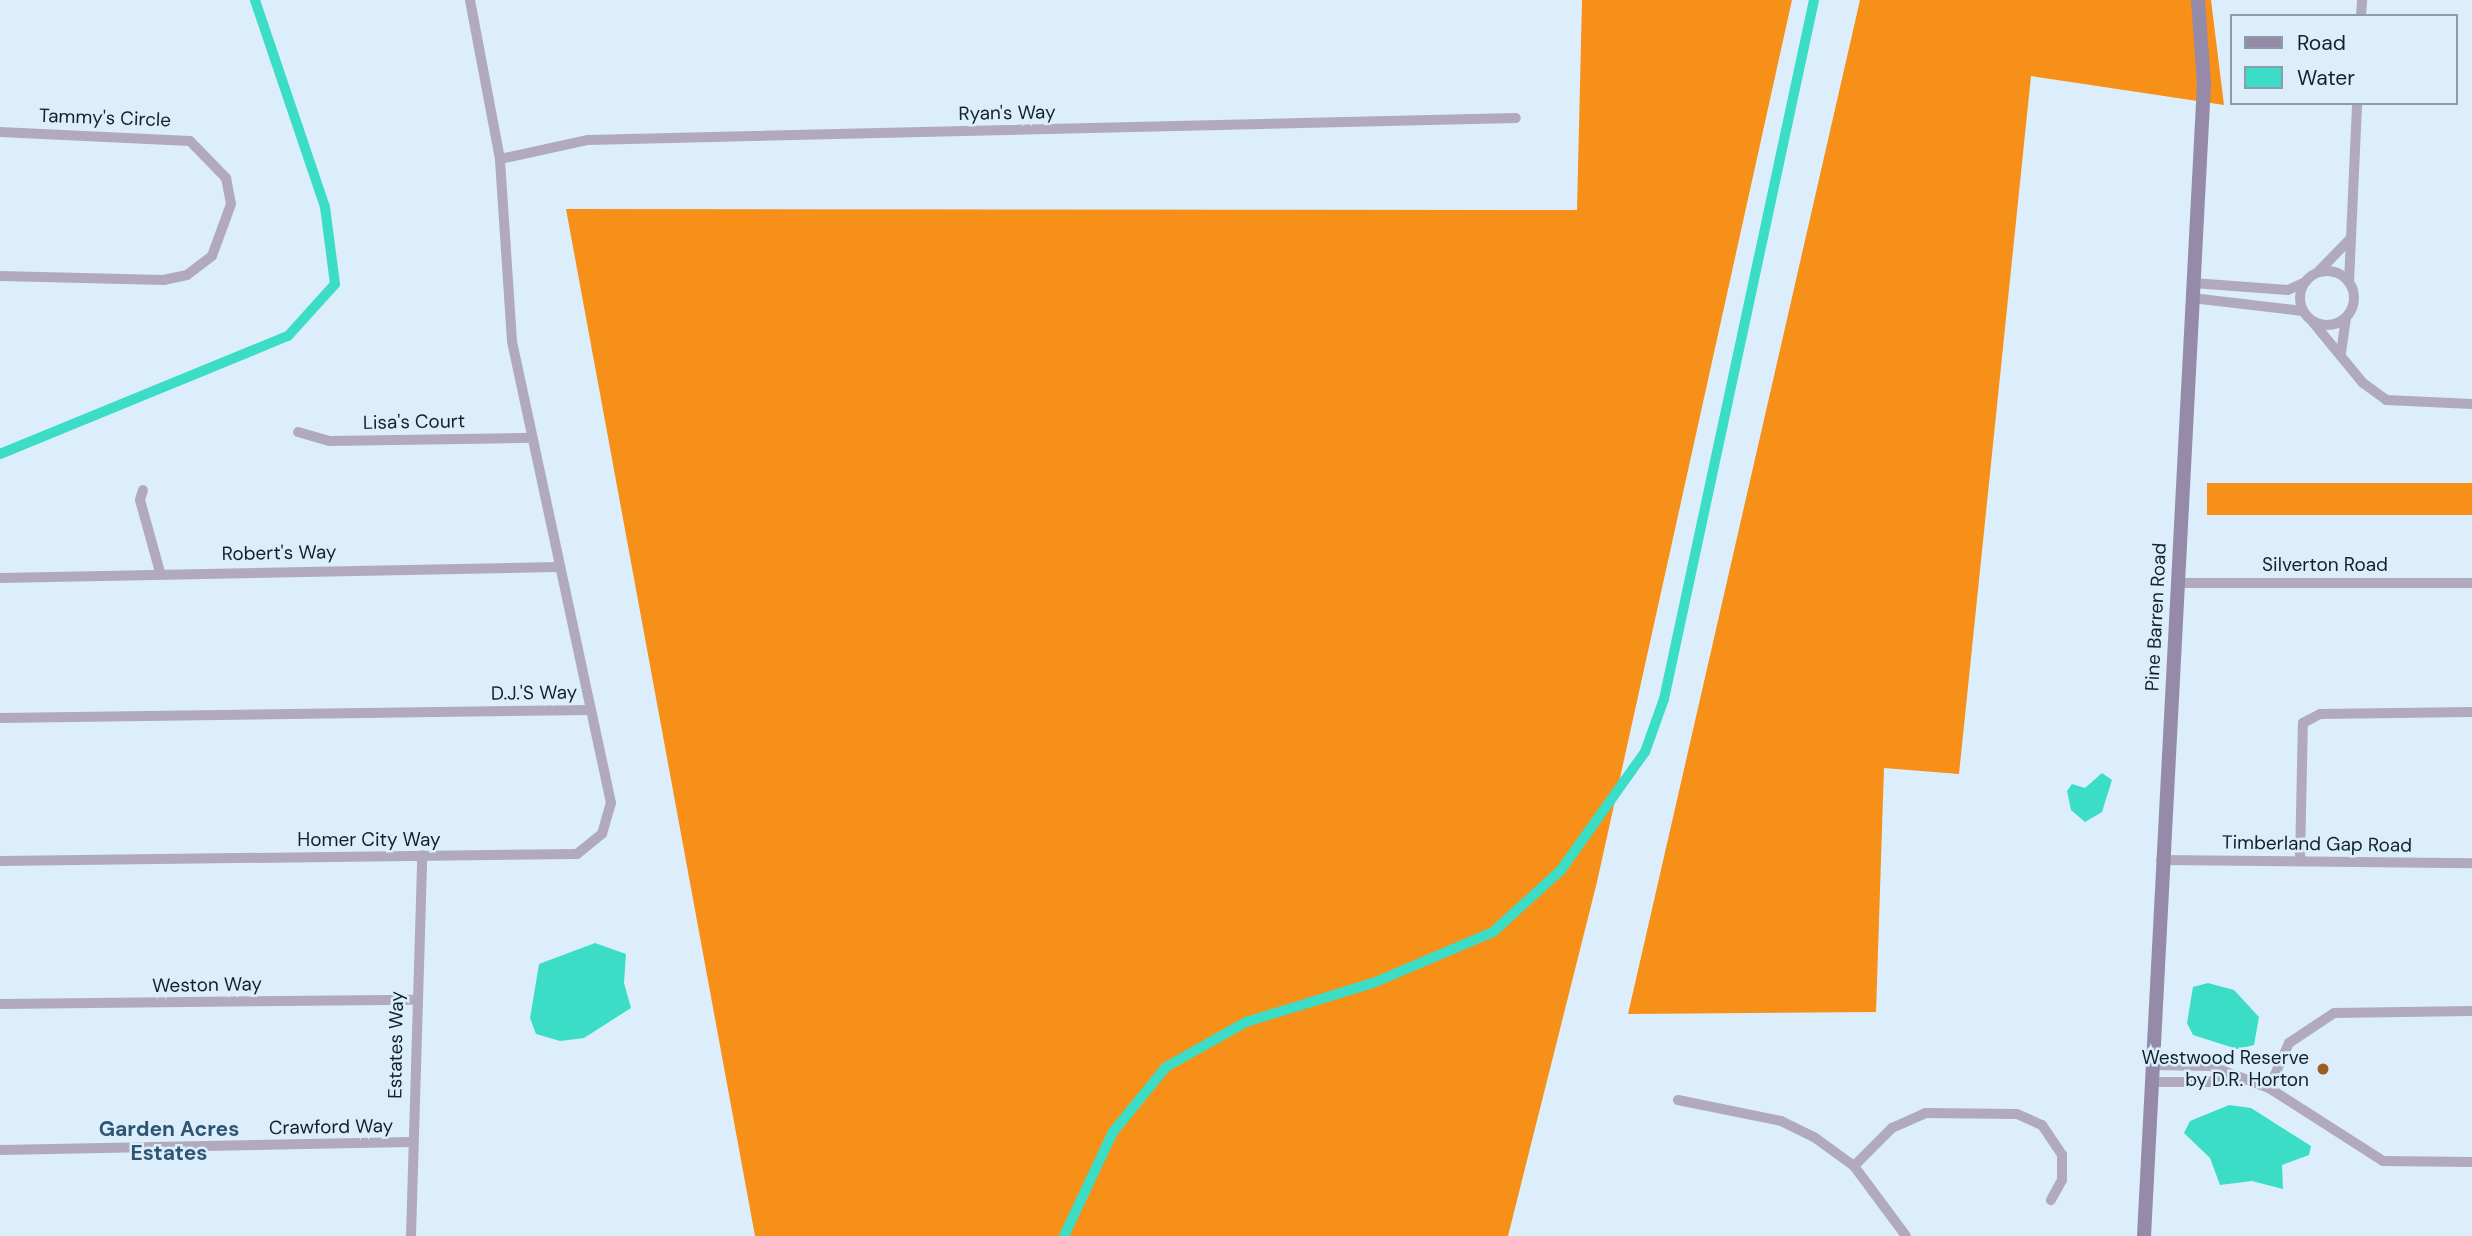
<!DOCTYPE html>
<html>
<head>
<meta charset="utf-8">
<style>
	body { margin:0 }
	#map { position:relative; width:2472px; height:1236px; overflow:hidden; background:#dceefc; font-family:"DM Sans",sans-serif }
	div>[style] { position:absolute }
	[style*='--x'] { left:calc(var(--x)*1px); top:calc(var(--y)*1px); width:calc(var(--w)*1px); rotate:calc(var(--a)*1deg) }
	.forest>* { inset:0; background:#f69019; transform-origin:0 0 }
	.water>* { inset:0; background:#3bddc7 }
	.canal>* { height:10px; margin:-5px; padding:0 5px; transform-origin:5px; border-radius:5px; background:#3bddc7 }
	.street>* { height:10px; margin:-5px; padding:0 5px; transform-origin:5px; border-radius:5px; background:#b1aabe }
	.street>.ring { margin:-5px; padding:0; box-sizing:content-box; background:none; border:10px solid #b1aabe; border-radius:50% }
	.secondary>* { height:14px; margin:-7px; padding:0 7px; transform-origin:7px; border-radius:7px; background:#958aa8 }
	.dots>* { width:19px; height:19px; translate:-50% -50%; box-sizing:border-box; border:4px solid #dceefc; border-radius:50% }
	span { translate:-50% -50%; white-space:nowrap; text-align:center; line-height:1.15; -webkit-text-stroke:5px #dceefc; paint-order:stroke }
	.street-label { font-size:19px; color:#11222e }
	.poi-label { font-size:19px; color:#11222e }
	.right { translate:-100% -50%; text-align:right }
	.neighbourhood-label { font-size:21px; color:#2e5673; font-weight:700 }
	.legend { position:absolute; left:2230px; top:14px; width:228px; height:91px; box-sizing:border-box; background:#dceefc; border:2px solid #8b9caa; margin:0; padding:9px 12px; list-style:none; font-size:21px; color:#11222e }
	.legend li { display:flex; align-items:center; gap:14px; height:35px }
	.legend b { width:35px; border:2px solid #8b9caa }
</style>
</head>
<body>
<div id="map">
	<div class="forest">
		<i style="clip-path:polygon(1582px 0,1792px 0,1597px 882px,1508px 1236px,755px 1236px,566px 209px,1577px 210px)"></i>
		<i style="clip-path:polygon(1860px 0,2211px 0,2224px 105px,2031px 76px,1959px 774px,1884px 768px,1876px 1012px,1628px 1014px)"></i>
		<i style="left:2472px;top:483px;width:32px;height:265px;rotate:90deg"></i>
	</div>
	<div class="water">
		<i style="clip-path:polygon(2102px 773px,2112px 780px,2102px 812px,2085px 822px,2071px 810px,2067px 791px,2072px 784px,2085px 788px)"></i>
		<i style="clip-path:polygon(595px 943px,626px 954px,624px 983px,631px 1008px,584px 1038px,560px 1041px,536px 1034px,530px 1018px,539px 964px)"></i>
		<i style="clip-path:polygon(2208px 983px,2234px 990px,2259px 1017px,2254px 1045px,2237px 1049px,2193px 1035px,2187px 1023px,2193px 987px)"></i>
		<i style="clip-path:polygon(2229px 1105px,2251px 1108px,2311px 1146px,2309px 1155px,2282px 1165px,2283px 1189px,2252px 1181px,2220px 1185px,2210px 1158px,2184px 1133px,2190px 1121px)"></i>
	</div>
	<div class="canal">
		<i style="--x:0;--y:454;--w:311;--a:-22.3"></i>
		<i style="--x:288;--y:336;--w:70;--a:-47.9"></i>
		<i style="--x:335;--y:284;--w:78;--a:-97.4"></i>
		<i style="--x:325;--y:207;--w:219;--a:-108.7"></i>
		<i style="--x:1064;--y:1236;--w:115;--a:-64.8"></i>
		<i style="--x:1113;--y:1132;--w:84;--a:-50.8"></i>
		<i style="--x:1166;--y:1067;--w:92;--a:-29.4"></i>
		<i style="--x:1246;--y:1022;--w:133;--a:-17.1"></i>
		<i style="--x:1373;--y:983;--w:130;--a:-23"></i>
		<i style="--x:1493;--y:932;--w:92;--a:-42.4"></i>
		<i style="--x:1561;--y:870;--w:145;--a:-54.6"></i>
		<i style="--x:1645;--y:752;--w:56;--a:-70.3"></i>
		<i style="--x:1664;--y:699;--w:715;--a:-77.89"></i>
	</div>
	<div class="street">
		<i style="--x:2361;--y:16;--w:16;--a:-86"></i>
		<i style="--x:0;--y:132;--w:190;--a:2.7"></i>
		<i style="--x:190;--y:141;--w:52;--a:45.8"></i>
		<i style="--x:226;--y:178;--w:26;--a:79"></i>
		<i style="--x:231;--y:204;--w:55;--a:110.1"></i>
		<i style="--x:212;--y:256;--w:31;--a:143"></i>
		<i style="--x:187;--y:275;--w:24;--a:168"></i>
		<i style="--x:164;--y:280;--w:164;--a:-178.6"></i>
		<i style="--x:500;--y:159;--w:90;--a:-12.2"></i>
		<i style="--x:588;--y:140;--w:928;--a:-1.36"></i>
		<i class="ring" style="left:2300px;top:271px;width:44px;height:44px"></i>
		<i style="--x:2319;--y:271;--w:45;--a:-45.9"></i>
		<i style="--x:2349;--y:282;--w:179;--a:-87.4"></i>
		<i style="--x:2193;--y:283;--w:95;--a:4.2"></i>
		<i style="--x:2288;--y:290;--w:19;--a:-25"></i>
		<i style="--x:2192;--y:298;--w:111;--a:6.7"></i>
		<i style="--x:2312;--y:321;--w:80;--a:50.6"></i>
		<i style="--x:2363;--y:383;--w:29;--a:36"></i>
		<i style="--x:2386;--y:400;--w:86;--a:2.7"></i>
		<i style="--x:2341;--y:353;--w:35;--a:-82"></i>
		<i style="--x:298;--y:432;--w:33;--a:16"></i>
		<i style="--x:330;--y:441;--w:202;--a:-0.9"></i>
		<i style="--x:143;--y:490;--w:10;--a:107"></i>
		<i style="--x:140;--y:500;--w:75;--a:74.5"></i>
		<i style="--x:0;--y:578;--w:558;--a:-1.13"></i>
		<i style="--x:2178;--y:583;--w:294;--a:0"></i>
		<i style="--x:0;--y:718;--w:591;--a:-0.78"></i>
		<i style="--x:591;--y:710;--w:377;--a:-102.1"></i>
		<i style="--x:512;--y:341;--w:182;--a:-93.8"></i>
		<i style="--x:500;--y:159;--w:162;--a:-100.7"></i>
		<i style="--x:2161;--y:860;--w:311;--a:0.6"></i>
		<i style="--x:0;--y:861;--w:577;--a:-0.7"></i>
		<i style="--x:577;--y:854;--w:32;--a:-39"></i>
		<i style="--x:602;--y:834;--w:32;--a:-74"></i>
		<i style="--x:611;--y:803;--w:95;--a:-102.1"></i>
		<i style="--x:2300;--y:861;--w:138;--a:-88.8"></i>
		<i style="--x:2303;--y:723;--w:19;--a:-28"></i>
		<i style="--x:2320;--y:714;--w:152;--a:-0.8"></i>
		<i style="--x:0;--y:1004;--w:414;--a:-0.6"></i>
		<i style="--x:2152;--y:1065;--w:58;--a:1"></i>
		<i style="--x:2210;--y:1066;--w:63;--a:20.4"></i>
		<i style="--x:2269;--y:1088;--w:135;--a:32.6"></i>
		<i style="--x:2383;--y:1161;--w:89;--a:0.6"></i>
		<i style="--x:2151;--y:1082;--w:58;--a:0"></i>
		<i style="--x:2209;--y:1082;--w:17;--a:-24"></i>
		<i style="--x:2269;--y:1088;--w:49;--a:-66"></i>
		<i style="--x:2289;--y:1043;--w:54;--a:-33.7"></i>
		<i style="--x:2334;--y:1013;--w:138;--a:-0.8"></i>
		<i style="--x:1678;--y:1100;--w:105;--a:11.5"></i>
		<i style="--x:1781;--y:1121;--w:37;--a:26"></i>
		<i style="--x:1814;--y:1137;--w:49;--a:35.9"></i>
		<i style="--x:1854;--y:1166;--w:87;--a:53.4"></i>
		<i style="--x:0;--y:1150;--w:411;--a:-1.1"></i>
		<i style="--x:1854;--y:1166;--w:54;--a:-45"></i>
		<i style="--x:1892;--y:1128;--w:36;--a:-24"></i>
		<i style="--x:1925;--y:1113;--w:92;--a:0.6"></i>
		<i style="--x:2017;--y:1114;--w:27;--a:24"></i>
		<i style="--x:2042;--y:1125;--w:36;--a:56"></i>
		<i style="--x:2062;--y:1155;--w:25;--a:90"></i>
		<i style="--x:2062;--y:1180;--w:23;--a:119"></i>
		<i style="--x:411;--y:1236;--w:381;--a:-88.3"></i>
	</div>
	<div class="secondary">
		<i style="--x:2144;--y:1236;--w:1154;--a:-87.02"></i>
		<i style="--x:2204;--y:84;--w:84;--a:-94.1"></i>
	</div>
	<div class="dots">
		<i style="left:2323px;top:1069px;background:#9a5e20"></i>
	</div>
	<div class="street-label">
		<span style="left:1007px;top:113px;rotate:-1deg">Ryan's Way</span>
		<span style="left:105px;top:118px;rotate:2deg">Tammy's Circle</span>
		<span style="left:414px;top:422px;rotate:-1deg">Lisa's Court</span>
		<span style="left:279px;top:553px;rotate:-1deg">Robert's Way</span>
		<span style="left:2325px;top:565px">Silverton Road</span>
		<span style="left:2156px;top:617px;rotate:-87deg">Pine Barren Road</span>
		<span style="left:534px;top:693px;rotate:-1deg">D.J.'S Way</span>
		<span style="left:369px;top:840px">Homer City Way</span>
		<span style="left:2317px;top:844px;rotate:1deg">Timberland Gap Road</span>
		<span style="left:207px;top:985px;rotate:-1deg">Weston Way</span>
		<span style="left:396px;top:1045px;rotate:-89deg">Estates Way</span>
		<span style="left:331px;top:1127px;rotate:-1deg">Crawford Way</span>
	</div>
	<div class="poi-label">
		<span class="right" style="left:2309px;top:1069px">Westwood Reserve<br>by D.R. Horton</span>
	</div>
	<div class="neighbourhood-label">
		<span style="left:169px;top:1141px">Garden Acres<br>Estates</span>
	</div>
	<ul class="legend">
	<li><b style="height:9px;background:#958aa8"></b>Road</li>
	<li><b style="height:19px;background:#3bddc7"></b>Water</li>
	</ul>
</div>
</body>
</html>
